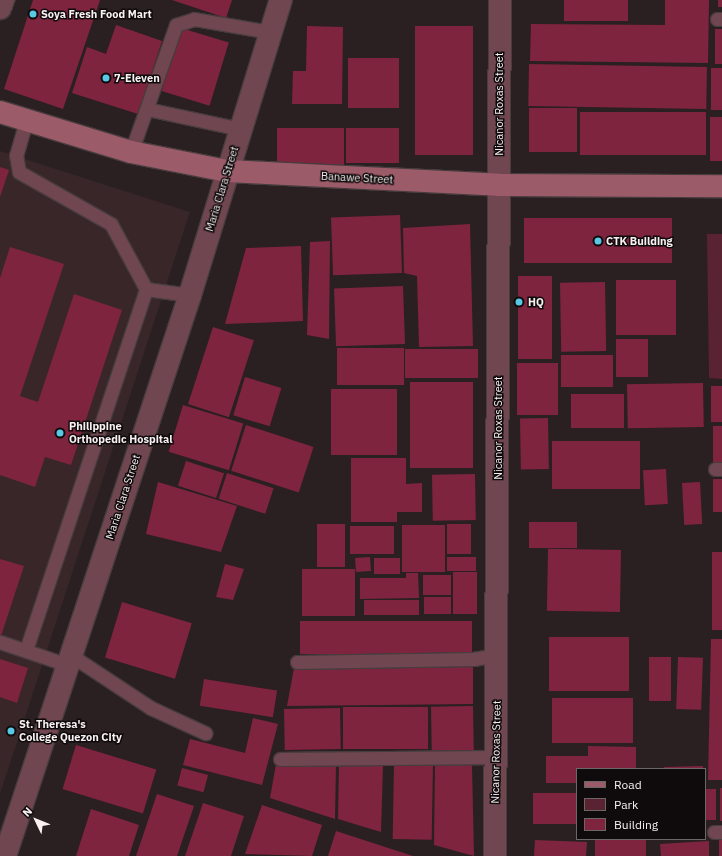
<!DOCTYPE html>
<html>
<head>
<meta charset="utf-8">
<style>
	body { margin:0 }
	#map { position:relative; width:722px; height:856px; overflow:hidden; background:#2a1f21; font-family:"IBM Plex Sans",sans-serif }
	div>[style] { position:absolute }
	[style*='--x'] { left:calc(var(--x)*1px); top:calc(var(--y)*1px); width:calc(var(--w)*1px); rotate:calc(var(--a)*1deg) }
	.built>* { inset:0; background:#382629 }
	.green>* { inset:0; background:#5a2331 }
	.building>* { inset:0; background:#7f243f; transform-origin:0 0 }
	.roads { filter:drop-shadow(1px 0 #473c3e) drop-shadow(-1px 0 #473c3e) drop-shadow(0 1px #473c3e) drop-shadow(0 -1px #473c3e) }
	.service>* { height:13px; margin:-6.5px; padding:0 6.5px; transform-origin:6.5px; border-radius:6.5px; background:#704750 }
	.minor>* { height:22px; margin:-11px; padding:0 11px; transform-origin:11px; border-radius:11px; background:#704750 }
	.tertiary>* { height:22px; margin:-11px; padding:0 11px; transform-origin:11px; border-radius:11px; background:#704750 }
	.secondary>* { height:22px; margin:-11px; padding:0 11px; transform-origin:11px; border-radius:11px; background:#9c5b69 }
	.dots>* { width:11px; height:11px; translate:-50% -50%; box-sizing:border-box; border:2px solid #0f0a0b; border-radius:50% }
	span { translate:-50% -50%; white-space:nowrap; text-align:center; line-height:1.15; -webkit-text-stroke:3px #0f0a0b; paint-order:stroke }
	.poi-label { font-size:11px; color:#f8f0f2; font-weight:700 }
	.left { translate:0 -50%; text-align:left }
	.street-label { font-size:11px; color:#f8f0f2 }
	.legend { position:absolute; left:576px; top:768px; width:130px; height:72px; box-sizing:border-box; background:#0f0a0b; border:1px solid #6c6667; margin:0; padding:5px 7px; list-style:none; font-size:12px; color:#f8f0f2 }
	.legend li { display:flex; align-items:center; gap:8px; height:20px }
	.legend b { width:20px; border:1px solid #6c6667 }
	.north { position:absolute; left:16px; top:800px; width:40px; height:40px; -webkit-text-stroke:3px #0f0a0b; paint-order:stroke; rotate:313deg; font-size:11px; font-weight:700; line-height:16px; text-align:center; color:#f8f0f2 }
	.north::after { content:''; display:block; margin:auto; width:14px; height:18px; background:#f8f0f2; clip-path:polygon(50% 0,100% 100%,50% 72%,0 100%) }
</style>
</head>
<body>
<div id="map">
	<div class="built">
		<i style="clip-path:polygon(0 151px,190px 212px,0 794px)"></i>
	</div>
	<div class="green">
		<i style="clip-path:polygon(707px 234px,722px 234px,722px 379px,709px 378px)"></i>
	</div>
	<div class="building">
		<i style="clip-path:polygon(33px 0,100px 0,63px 109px,4px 89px)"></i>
		<i style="clip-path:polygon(172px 0,232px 0,226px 18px)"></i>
		<i style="left:564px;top:0;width:64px;height:21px"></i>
		<i style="clip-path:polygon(665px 0,709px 0,708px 63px,530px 61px,531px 24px,665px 25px)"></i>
		<i style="left:718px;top:0;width:4px;height:7px"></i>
		<i style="clip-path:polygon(116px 25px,162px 41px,138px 114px,72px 93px,87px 47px,106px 54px)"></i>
		<i style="clip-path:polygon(307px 26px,343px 27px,342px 104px,292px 104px,293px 71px,306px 71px)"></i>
		<i style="left:415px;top:26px;width:58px;height:129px"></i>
		<i style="left:181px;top:28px;width:50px;height:66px;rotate:17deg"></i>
		<i style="left:715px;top:29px;width:7px;height:35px"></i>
		<i style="left:348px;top:58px;width:51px;height:50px"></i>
		<i style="left:529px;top:64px;width:178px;height:42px;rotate:1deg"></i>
		<i style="left:711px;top:68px;width:11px;height:42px"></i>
		<i style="left:529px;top:108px;width:48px;height:44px"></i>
		<i style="left:580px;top:112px;width:126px;height:43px"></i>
		<i style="left:722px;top:117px;width:44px;height:12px;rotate:90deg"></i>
		<i style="left:277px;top:128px;width:67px;height:39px"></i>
		<i style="left:346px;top:128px;width:53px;height:35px"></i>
		<i style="clip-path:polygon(0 167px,9px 170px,0 197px)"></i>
		<i style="left:400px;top:215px;width:58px;height:69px;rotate:88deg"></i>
		<i style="left:672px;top:218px;width:45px;height:148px;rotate:90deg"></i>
		<i style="clip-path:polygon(470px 224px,473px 346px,419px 347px,417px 276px,404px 273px,403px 228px)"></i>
		<i style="clip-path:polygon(330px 241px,329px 339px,307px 335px,310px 242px)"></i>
		<i style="clip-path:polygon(301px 246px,303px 321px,225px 324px,246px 248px)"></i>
		<i style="clip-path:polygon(10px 247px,64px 264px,20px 396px,38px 402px,74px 294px,122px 310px,71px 465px,45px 457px,35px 487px,0 475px,0 278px)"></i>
		<i style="left:518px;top:276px;width:34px;height:83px"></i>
		<i style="left:616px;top:280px;width:60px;height:55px"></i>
		<i style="left:605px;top:282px;width:69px;height:45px;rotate:89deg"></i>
		<i style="left:403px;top:286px;width:58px;height:69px;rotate:88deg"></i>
		<i style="left:213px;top:327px;width:43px;height:81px;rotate:18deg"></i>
		<i style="left:616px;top:339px;width:32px;height:38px"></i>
		<i style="left:404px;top:348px;width:37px;height:67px;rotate:90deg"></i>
		<i style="left:405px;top:349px;width:73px;height:29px"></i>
		<i style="left:561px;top:355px;width:52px;height:32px"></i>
		<i style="left:558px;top:363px;width:52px;height:41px;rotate:90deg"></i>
		<i style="left:245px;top:377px;width:38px;height:40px;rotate:17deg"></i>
		<i style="left:410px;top:382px;width:63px;height:86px"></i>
		<i style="left:703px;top:383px;width:44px;height:76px;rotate:89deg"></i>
		<i style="left:711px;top:386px;width:11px;height:36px"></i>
		<i style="left:331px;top:389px;width:66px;height:66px"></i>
		<i style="left:624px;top:394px;width:34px;height:53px;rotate:90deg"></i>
		<i style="left:183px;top:405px;width:63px;height:49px;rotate:17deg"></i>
		<i style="left:548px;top:418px;width:51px;height:28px;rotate:89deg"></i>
		<i style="left:246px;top:425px;width:71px;height:48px;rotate:18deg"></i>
		<i style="left:713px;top:426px;width:9px;height:40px"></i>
		<i style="left:640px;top:441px;width:48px;height:88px;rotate:90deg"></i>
		<i style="clip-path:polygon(351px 458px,406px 458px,406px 484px,422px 483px,422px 512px,397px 512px,397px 522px,351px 522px)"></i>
		<i style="left:186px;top:461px;width:40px;height:26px;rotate:18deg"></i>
		<i style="left:666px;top:469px;width:35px;height:23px;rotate:87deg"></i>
		<i style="left:227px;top:473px;width:49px;height:27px;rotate:18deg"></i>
		<i style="left:475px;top:474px;width:46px;height:43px;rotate:89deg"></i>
		<i style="left:713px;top:479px;width:9px;height:33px"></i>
		<i style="clip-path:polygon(158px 482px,237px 506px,221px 552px,146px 534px)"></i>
		<i style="left:700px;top:482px;width:42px;height:18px;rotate:87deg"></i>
		<i style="left:529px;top:522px;width:48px;height:26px"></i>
		<i style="left:317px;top:524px;width:28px;height:43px"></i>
		<i style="left:447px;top:524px;width:24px;height:30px"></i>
		<i style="left:445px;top:525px;width:47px;height:43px;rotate:90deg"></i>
		<i style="left:350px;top:526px;width:44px;height:28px"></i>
		<i style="left:621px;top:550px;width:62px;height:73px;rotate:91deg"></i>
		<i style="left:712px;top:552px;width:10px;height:78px"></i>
		<i style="left:370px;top:557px;width:14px;height:15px;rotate:86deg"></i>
		<i style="left:447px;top:557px;width:29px;height:14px"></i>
		<i style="left:400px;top:558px;width:16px;height:26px;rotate:90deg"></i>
		<i style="clip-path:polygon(0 559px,24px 566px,0 639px)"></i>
		<i style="clip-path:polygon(225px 564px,244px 569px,233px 600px,216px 597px)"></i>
		<i style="left:302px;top:569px;width:53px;height:47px"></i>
		<i style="left:453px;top:572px;width:24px;height:42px"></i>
		<i style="clip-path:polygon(406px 573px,418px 573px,419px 598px,360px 599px,360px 578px,406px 578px)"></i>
		<i style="left:423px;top:575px;width:28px;height:20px"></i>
		<i style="left:424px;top:597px;width:27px;height:17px"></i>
		<i style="left:419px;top:600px;width:15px;height:55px;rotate:90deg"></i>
		<i style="left:122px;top:602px;width:73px;height:58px;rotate:17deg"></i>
		<i style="left:472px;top:621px;width:33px;height:172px;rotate:90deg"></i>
		<i style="left:549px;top:637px;width:80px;height:54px"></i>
		<i style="clip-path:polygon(711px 639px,722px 639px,722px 780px,708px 780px)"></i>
		<i style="left:649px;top:657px;width:22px;height:44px"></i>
		<i style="left:678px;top:657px;width:25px;height:52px;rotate:2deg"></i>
		<i style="clip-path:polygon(0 659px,28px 668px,17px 703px,0 697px)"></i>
		<i style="clip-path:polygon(473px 661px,473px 704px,287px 706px,294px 668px)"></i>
		<i style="left:204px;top:679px;width:74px;height:27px;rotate:9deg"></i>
		<i style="left:552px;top:698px;width:81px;height:45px"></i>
		<i style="left:473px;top:706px;width:44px;height:42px;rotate:89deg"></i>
		<i style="left:428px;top:707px;width:42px;height:85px;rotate:90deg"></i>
		<i style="left:340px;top:708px;width:41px;height:56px;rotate:89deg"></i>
		<i style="clip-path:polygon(253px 718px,278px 724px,262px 785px,183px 765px,190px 739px,245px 753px)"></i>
		<i style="left:76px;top:745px;width:84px;height:46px;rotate:17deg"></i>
		<i style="clip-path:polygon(588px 746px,636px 747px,636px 769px,577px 769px,577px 783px,546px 783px,546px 756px,588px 756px)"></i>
		<i style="left:394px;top:763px;width:39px;height:76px;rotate:1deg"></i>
		<i style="clip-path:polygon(276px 764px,336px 765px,335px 819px,270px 798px)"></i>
		<i style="clip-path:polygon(339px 765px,383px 765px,381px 832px,338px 819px)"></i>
		<i style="clip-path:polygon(435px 765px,472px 765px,474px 856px,434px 845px)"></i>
		<i style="clip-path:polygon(703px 766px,703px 769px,664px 769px,664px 767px)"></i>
		<i style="left:182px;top:768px;width:27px;height:18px;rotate:15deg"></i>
		<i style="left:720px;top:788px;width:2px;height:33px"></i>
		<i style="left:705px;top:789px;width:11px;height:31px"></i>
		<i style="left:577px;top:793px;width:31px;height:44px;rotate:90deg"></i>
		<i style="clip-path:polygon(157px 794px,194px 806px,177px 856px,136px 856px)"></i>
		<i style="clip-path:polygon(203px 803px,244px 816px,231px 856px,185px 856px)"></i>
		<i style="clip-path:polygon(262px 805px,322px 825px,312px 856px,245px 854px)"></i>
		<i style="clip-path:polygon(91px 809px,139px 825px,129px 856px,76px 856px)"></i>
		<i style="clip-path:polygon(336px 831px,413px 856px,328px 856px)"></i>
		<i style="left:719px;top:834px;width:3px;height:22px"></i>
		<i style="clip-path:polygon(535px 840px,587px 842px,586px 856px,534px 856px)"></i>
		<i style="left:595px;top:840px;width:51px;height:16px"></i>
		<i style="clip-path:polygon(709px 841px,709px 856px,661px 856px,660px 844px)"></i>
	</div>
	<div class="roads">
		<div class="service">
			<i style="--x:717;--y:19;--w:5;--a:0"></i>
			<i style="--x:147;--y:109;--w:95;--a:12.1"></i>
			<i style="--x:26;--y:121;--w:35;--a:106"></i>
			<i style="--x:16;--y:155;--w:17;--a:80"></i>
			<i style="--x:19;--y:172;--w:106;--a:29.5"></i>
			<i style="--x:111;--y:224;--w:74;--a:61.7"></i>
			<i style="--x:146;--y:289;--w:44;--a:7.8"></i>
			<i style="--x:131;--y:152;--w:135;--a:-70.5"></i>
			<i style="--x:176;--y:25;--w:19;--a:-18"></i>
			<i style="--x:194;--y:19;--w:77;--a:9.7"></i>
			<i style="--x:715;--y:469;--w:7;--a:0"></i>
			<i style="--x:0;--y:642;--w:72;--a:18.7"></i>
			<i style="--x:26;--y:650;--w:380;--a:-71.6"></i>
			<i style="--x:72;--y:656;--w:95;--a:33.4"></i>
			<i style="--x:151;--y:708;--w:60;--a:24.8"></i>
			<i style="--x:297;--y:662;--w:176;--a:-1"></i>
			<i style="--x:473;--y:659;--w:24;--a:-9"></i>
			<i style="--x:280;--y:759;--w:216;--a:-0.5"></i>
			<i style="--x:714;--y:832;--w:8;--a:0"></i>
		</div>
		<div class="minor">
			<i style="--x:0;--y:8;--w:9;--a:-69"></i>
		</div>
		<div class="tertiary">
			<i style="--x:5;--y:856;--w:591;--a:-71.75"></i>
			<i style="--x:190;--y:295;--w:309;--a:-72.9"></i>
			<i style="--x:495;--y:856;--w:856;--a:-89.67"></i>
		</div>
		<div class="secondary">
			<i style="--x:0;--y:112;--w:137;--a:17"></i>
			<i style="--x:131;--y:152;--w:98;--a:11.2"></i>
			<i style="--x:227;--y:171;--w:272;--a:2.9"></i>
			<i style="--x:499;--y:185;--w:223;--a:0.3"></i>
		</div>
	</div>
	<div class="dots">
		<i style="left:33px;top:14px;background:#59c8e4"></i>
		<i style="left:106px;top:78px;background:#59c8e4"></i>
		<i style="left:598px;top:241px;background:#59c8e4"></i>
		<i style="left:519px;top:302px;background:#59c8e4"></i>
		<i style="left:60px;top:433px;background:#59c8e4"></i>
		<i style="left:11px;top:731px;background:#59c8e4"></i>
	</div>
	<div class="poi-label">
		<span class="left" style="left:41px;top:14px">Soya Fresh Food Mart</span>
		<span class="left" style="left:114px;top:78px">7-Eleven</span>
		<span class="left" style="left:606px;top:241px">CTK Building</span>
		<span class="left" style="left:528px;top:302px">HQ</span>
		<span class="left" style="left:69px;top:433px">Philippine<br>Orthopedic Hospital</span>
		<span class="left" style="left:19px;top:731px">St. Theresa's<br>College Quezon City</span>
	</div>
	<div class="street-label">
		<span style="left:499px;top:104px;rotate:-90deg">Nicanor Roxas Street</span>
		<span style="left:357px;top:178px;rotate:3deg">Banawe Street</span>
		<span style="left:222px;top:189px;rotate:-73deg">Maria Clara Street</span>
		<span style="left:498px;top:428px;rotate:-90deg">Nicanor Roxas Street</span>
		<span style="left:123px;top:497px;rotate:-72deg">Maria Clara Street</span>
		<span style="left:496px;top:752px;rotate:-89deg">Nicanor Roxas Street</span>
	</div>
	<ul class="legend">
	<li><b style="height:5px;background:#9c5b69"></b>Road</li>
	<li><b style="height:11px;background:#5a2331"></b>Park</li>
	<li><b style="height:11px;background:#7f243f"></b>Building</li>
	</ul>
	<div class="north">N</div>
</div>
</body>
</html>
